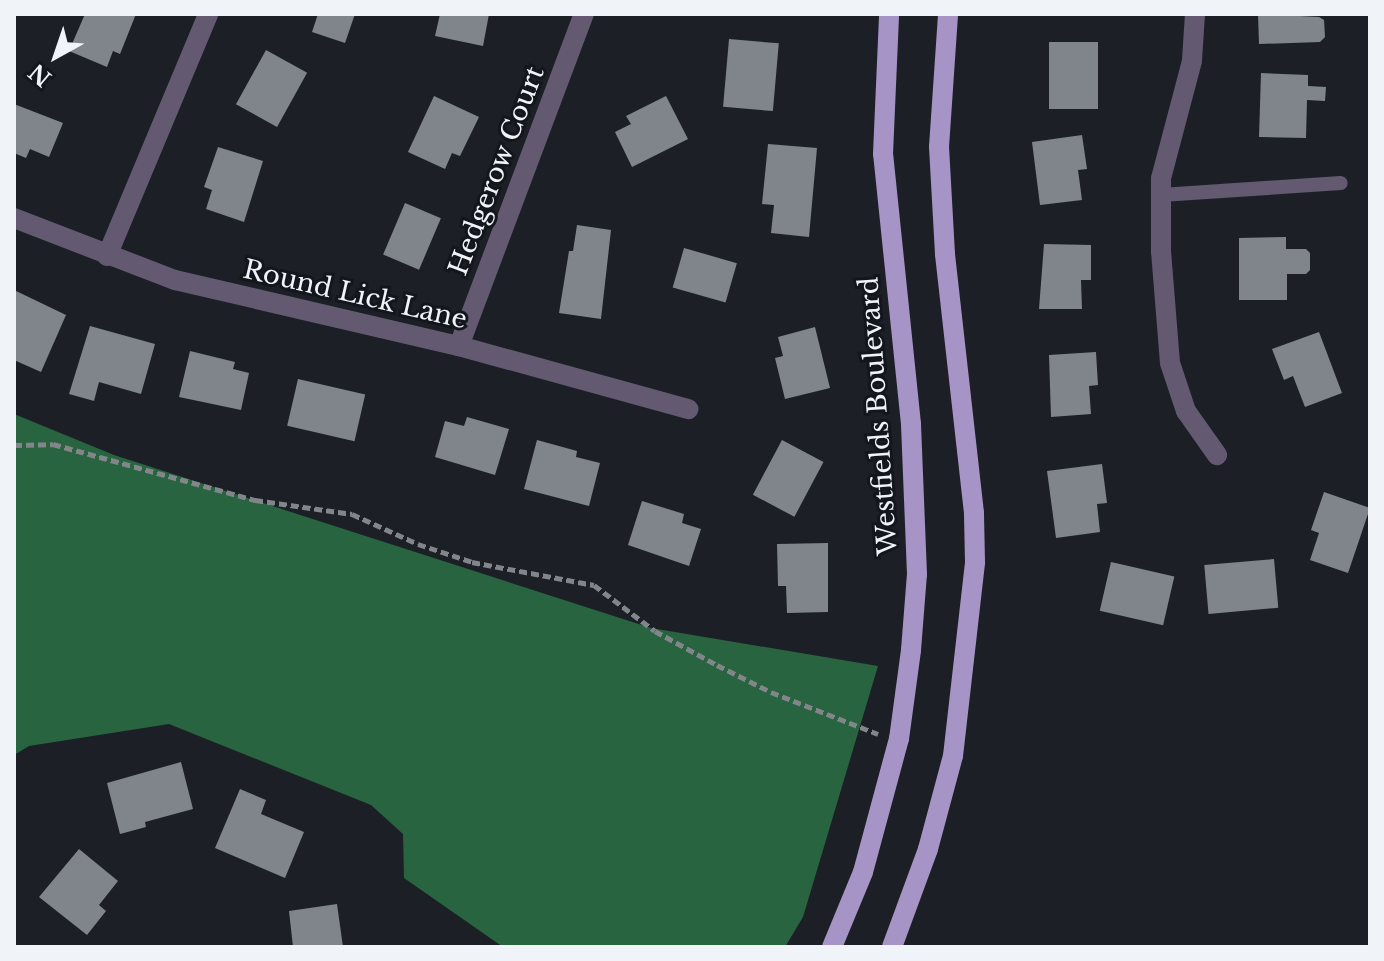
<!DOCTYPE html>
<html>
<head>
<meta charset="utf-8">
<style>
	body { margin:0 }
	#map { position:relative; width:1384px; height:961px; overflow:hidden; background:#1c2026; font-family:"Libre Baskerville",serif }
	div>[style] { position:absolute }
	[style*='--x'] { left:calc(var(--x)*1px); top:calc(var(--y)*1px); width:calc(var(--w)*1px); rotate:calc(var(--a)*1deg) }
	.forest>* { inset:0; background:#28643f }
	.building>* { inset:0; background:#80858c; transform-origin:0 0 }
	.path>* { height:5px; margin-top:-2.5px; transform-origin:0; background:repeating-linear-gradient(90deg,#82868b 0 8px,transparent 0 12px) }
	.lane>* { height:14px; margin:-7px; padding:0 7px; transform-origin:7px; border-radius:7px; background:#635a72 }
	.street>* { height:20px; margin:-10px; padding:0 10px; transform-origin:10px; border-radius:10px; background:#635a72 }
	.primary>* { height:20px; margin:-10px; padding:0 10px; transform-origin:10px; border-radius:10px; background:#a794c6 }
	span { translate:-50% -50%; white-space:nowrap; text-align:center; line-height:1.15; -webkit-text-stroke:6px #13171d; paint-order:stroke }
	.street-label { font-size:26px; color:#f0f3f7 }
	.frame { position:absolute; inset:0; border:16px solid #f0f3f7; pointer-events:none }
	.north { position:absolute; left:16px; top:16px; width:80px; height:80px; -webkit-text-stroke:6px #13171d; paint-order:stroke; rotate:220deg; font-size:22px; font-weight:700; line-height:32px; text-align:center; color:#f0f3f7 }
	.north::after { content:''; display:block; margin:auto; width:28px; height:36px; background:#f0f3f7; clip-path:polygon(50% 0,100% 100%,50% 72%,0 100%) }
</style>
</head>
<body>
<div id="map">
	<div class="forest">
		<i style="clip-path:polygon(14px 414px,114px 455px,651px 628px,878px 666px,803px 917px,785px 947px,503px 947px,404px 878px,403px 834px,371px 805px,169px 724px,29px 746px,14px 755px)"></i>
	</div>
	<div class="building">
		<i style="clip-path:polygon(85px 14px,136px 14px,120px 54px,113px 51px,107px 67px,69px 51px)"></i>
		<i style="clip-path:polygon(318px 14px,355px 14px,345px 43px,312px 32px)"></i>
		<i style="clip-path:polygon(440px 14px,489px 14px,483px 46px,435px 36px)"></i>
		<i style="clip-path:polygon(1258px 14px,1319px 17px,1324px 20px,1325px 37px,1320px 42px,1259px 44px)"></i>
		<i style="left:729px;top:39px;width:50px;height:68px;rotate:5deg"></i>
		<i style="left:1049px;top:42px;width:49px;height:67px"></i>
		<i style="left:266px;top:50px;width:47px;height:62px;rotate:29deg"></i>
		<i style="clip-path:polygon(1261px 73px,1308px 75px,1308px 86px,1326px 87px,1325px 101px,1307px 100px,1306px 138px,1259px 137px)"></i>
		<i style="clip-path:polygon(434px 96px,479px 117px,460px 156px,452px 153px,445px 169px,408px 152px)"></i>
		<i style="clip-path:polygon(666px 96px,688px 139px,632px 167px,615px 132px,631px 124px,626px 116px)"></i>
		<i style="clip-path:polygon(14px 104px,63px 123px,49px 157px,30px 149px,26px 158px,14px 153px)"></i>
		<i style="clip-path:polygon(1082px 135px,1087px 169px,1078px 170px,1082px 200px,1040px 205px,1032px 142px)"></i>
		<i style="clip-path:polygon(768px 144px,817px 148px,809px 237px,771px 233px,774px 205px,762px 204px)"></i>
		<i style="clip-path:polygon(218px 147px,263px 161px,244px 222px,206px 209px,212px 190px,204px 187px)"></i>
		<i style="left:405px;top:203px;width:39px;height:56px;rotate:23deg"></i>
		<i style="clip-path:polygon(577px 225px,611px 230px,601px 319px,559px 313px,569px 251px,573px 251px)"></i>
		<i style="clip-path:polygon(1286px 237px,1286px 249px,1306px 249px,1310px 253px,1310px 270px,1306px 274px,1287px 274px,1287px 300px,1239px 300px,1239px 238px)"></i>
		<i style="clip-path:polygon(1044px 244px,1091px 245px,1091px 280px,1081px 280px,1082px 309px,1039px 309px)"></i>
		<i style="left:684px;top:248px;width:55px;height:41px;rotate:16deg"></i>
		<i style="clip-path:polygon(14px 290px,66px 315px,41px 372px,14px 360px)"></i>
		<i style="clip-path:polygon(90px 326px,155px 344px,141px 394px,99px 382px,94px 401px,69px 394px)"></i>
		<i style="clip-path:polygon(815px 327px,830px 388px,785px 399px,775px 358px,783px 356px,778px 337px)"></i>
		<i style="clip-path:polygon(1319px 332px,1342px 393px,1305px 407px,1293px 376px,1284px 380px,1272px 349px)"></i>
		<i style="clip-path:polygon(190px 351px,235px 362px,233px 369px,249px 373px,241px 410px,179px 397px)"></i>
		<i style="clip-path:polygon(1096px 352px,1098px 385px,1089px 386px,1091px 414px,1051px 417px,1049px 355px)"></i>
		<i style="left:298px;top:379px;width:69px;height:48px;rotate:13deg"></i>
		<i style="clip-path:polygon(467px 417px,509px 429px,495px 475px,435px 457px,445px 421px,464px 426px)"></i>
		<i style="clip-path:polygon(537px 440px,577px 451px,576px 457px,600px 463px,589px 506px,524px 489px)"></i>
		<i style="left:782px;top:440px;width:47px;height:62px;rotate:28deg"></i>
		<i style="clip-path:polygon(1102px 464px,1107px 503px,1097px 504px,1100px 532px,1056px 538px,1047px 471px)"></i>
		<i style="clip-path:polygon(1324px 492px,1370px 508px,1348px 573px,1310px 560px,1319px 533px,1311px 530px)"></i>
		<i style="clip-path:polygon(642px 501px,684px 514px,682px 523px,701px 529px,689px 566px,628px 545px)"></i>
		<i style="clip-path:polygon(828px 543px,828px 612px,787px 613px,786px 586px,778px 586px,777px 544px)"></i>
		<i style="left:1274px;top:559px;width:49px;height:70px;rotate:85deg"></i>
		<i style="left:1111px;top:562px;width:65px;height:50px;rotate:13deg"></i>
		<i style="clip-path:polygon(181px 762px,193px 809px,145px 822px,146px 827px,120px 834px,107px 783px)"></i>
		<i style="clip-path:polygon(240px 789px,266px 800px,261px 814px,304px 832px,285px 878px,215px 848px)"></i>
		<i style="clip-path:polygon(79px 849px,118px 881px,99px 905px,106px 911px,87px 935px,39px 897px)"></i>
		<i style="clip-path:polygon(337px 904px,343px 947px,293px 947px,289px 911px)"></i>
	</div>
	<div class="path">
		<i style="--x:14;--y:445;--w:39;--a:-1"></i>
		<i style="--x:53;--y:444;--w:210;--a:15.5"></i>
		<i style="--x:255;--y:500;--w:98;--a:8.2"></i>
		<i style="--x:352;--y:514;--w:72;--a:24.4"></i>
		<i style="--x:418;--y:544;--w:57;--a:18.4"></i>
		<i style="--x:472;--y:562;--w:124;--a:10.7"></i>
		<i style="--x:594;--y:585;--w:76;--a:37"></i>
		<i style="--x:655;--y:631;--w:71;--a:28.7"></i>
		<i style="--x:717;--y:665;--w:60;--a:26.6"></i>
		<i style="--x:771;--y:692;--w:115;--a:21.4"></i>
	</div>
	<div class="lane">
		<i style="--x:1161;--y:195;--w:180;--a:-3.8"></i>
	</div>
	<div class="street">
		<i style="--x:1195;--y:14;--w:47;--a:93.7"></i>
		<i style="--x:1192;--y:61;--w:121;--a:104.8"></i>
		<i style="--x:1161;--y:178;--w:73;--a:90"></i>
		<i style="--x:1161;--y:251;--w:112;--a:85.4"></i>
		<i style="--x:1170;--y:363;--w:51;--a:71.6"></i>
		<i style="--x:1186;--y:411;--w:54;--a:54.8"></i>
		<i style="--x:14;--y:218;--w:173;--a:21.1"></i>
		<i style="--x:175;--y:280;--w:292;--a:13.1"></i>
		<i style="--x:459;--y:346;--w:238;--a:15.4"></i>
		<i style="--x:107;--y:256;--w:262;--a:-67.3"></i>
		<i style="--x:459;--y:346;--w:355;--a:-69.4"></i>
	</div>
	<div class="primary">
		<i style="--x:832;--y:947;--w:81;--a:-67.5"></i>
		<i style="--x:863;--y:872;--w:138;--a:-74.9"></i>
		<i style="--x:899;--y:739;--w:90;--a:-82.3"></i>
		<i style="--x:911;--y:650;--w:76;--a:-85.5"></i>
		<i style="--x:917;--y:574;--w:150;--a:-92.3"></i>
		<i style="--x:911;--y:424;--w:271;--a:-95.9"></i>
		<i style="--x:883;--y:154;--w:140;--a:-87.5"></i>
		<i style="--x:892;--y:947;--w:104;--a:-69.8"></i>
		<i style="--x:928;--y:849;--w:96;--a:-75"></i>
		<i style="--x:953;--y:756;--w:195;--a:-83.5"></i>
		<i style="--x:975;--y:562;--w:49;--a:-91.2"></i>
		<i style="--x:974;--y:513;--w:261;--a:-96.4"></i>
		<i style="--x:945;--y:254;--w:107;--a:-93.2"></i>
		<i style="--x:939;--y:147;--w:133;--a:-86.1"></i>
	</div>
	<div class="street-label">
		<span style="left:497px;top:171px;rotate:-69deg">Hedgerow Court</span>
		<span style="left:355px;top:295px;rotate:13deg">Round Lick Lane</span>
		<span style="left:879px;top:416px;rotate:-94deg">Westfields Boulevard</span>
	</div>
	<div class="frame"></div>
	<div class="north">N</div>
</div>
</body>
</html>
